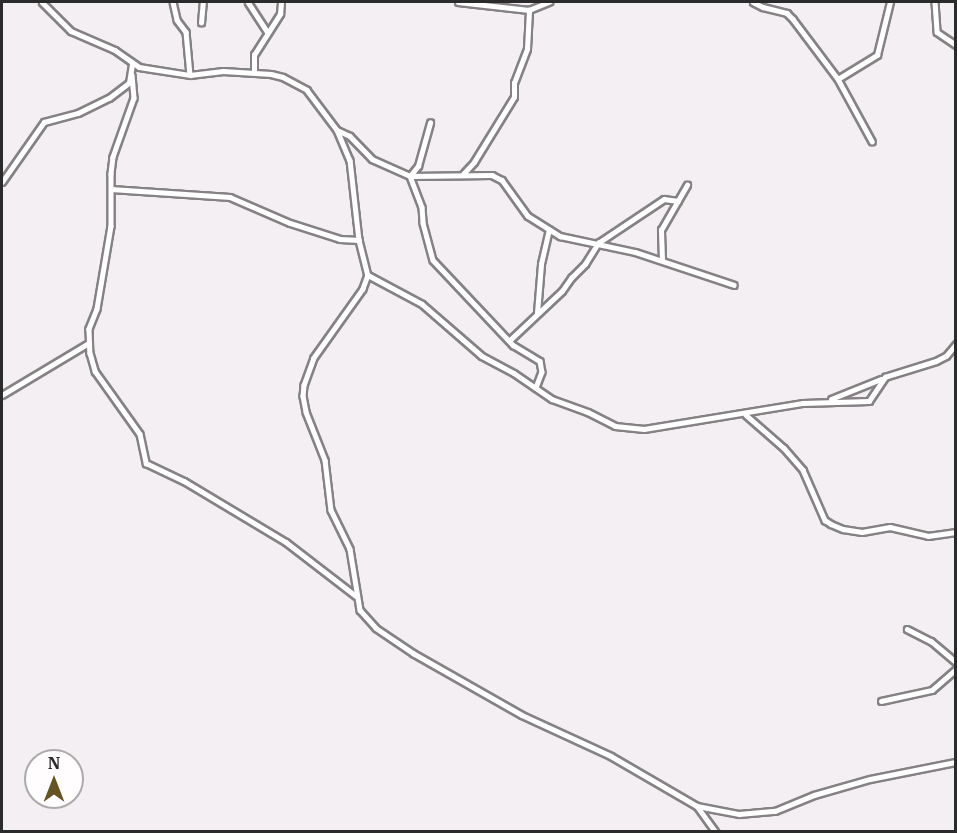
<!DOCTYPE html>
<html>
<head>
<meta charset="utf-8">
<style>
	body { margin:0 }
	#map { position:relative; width:957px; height:833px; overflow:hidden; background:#f3eff2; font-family:"IBM Plex Serif",serif }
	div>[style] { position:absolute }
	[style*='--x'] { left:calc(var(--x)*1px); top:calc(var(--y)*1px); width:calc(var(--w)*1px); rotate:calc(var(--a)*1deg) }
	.roads { filter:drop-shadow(2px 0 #858184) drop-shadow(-2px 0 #858184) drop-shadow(0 2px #858184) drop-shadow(0 -2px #858184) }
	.minor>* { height:4.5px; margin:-2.25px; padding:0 2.25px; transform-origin:2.25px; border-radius:2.25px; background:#fff }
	span { translate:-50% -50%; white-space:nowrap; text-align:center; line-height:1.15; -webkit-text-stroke:4.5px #fffdfe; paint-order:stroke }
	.frame { position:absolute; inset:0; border:3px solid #2c2b2c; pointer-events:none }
	.north { position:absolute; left:24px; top:749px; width:60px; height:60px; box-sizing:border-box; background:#fffdfe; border:2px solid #aba9aa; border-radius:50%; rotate:0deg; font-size:16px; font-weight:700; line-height:24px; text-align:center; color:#2c2b2c }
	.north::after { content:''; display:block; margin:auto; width:21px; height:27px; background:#635421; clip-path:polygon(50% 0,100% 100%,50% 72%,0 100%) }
</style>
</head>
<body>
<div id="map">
	<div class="roads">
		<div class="minor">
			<i style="--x:42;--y:2;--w:41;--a:45"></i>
			<i style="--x:71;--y:31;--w:48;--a:23.4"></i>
			<i style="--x:115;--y:50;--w:29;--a:35"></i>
			<i style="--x:139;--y:67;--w:52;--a:8.9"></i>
			<i style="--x:190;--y:75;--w:33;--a:-7"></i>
			<i style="--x:223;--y:71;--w:48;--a:3.6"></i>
			<i style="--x:271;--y:74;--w:12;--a:14"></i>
			<i style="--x:283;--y:77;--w:27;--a:28"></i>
			<i style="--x:307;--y:90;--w:50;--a:53.1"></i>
			<i style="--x:337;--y:130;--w:33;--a:67"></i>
			<i style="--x:350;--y:160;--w:81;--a:83.6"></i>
			<i style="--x:359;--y:240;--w:36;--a:76"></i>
			<i style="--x:368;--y:275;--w:61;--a:28.2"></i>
			<i style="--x:422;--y:304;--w:79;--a:40.9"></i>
			<i style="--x:482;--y:356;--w:36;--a:28"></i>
			<i style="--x:514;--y:373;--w:46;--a:34.4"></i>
			<i style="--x:552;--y:399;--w:38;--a:20"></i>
			<i style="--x:588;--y:412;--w:30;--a:27"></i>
			<i style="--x:615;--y:426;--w:29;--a:6"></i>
			<i style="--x:644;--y:429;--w:161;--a:-9.3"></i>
			<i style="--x:803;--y:403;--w:66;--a:-1.7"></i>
			<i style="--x:869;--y:401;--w:29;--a:-56"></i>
			<i style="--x:885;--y:377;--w:53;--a:-17.4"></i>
			<i style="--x:936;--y:361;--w:11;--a:-27"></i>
			<i style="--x:946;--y:356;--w:16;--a:-50"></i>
			<i style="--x:173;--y:2;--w:18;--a:77"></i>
			<i style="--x:177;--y:20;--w:15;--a:53"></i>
			<i style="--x:186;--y:32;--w:43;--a:84.7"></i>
			<i style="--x:248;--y:2;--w:35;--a:57"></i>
			<i style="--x:458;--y:2;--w:71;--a:6.4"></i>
			<i style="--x:529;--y:10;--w:22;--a:-22"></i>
			<i style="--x:753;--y:2;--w:11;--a:27"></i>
			<i style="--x:763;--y:7;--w:25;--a:14"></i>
			<i style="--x:787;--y:13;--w:8;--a:45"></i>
			<i style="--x:793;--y:19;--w:75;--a:53.1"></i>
			<i style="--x:838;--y:79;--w:71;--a:61.3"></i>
			<i style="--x:935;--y:2;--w:30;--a:86"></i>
			<i style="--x:937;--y:32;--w:23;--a:34"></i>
			<i style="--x:201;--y:23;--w:21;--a:-85"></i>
			<i style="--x:254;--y:72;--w:17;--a:-90"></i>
			<i style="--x:254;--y:55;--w:49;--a:-57.6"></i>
			<i style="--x:280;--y:14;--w:12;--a:-85"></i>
			<i style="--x:132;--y:75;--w:23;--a:85"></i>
			<i style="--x:134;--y:98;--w:63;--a:109.6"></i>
			<i style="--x:113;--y:157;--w:17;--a:97"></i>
			<i style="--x:111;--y:174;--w:52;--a:90"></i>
			<i style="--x:111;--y:226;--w:84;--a:99.6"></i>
			<i style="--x:97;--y:309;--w:22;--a:112"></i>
			<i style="--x:89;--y:329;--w:24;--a:88"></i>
			<i style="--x:90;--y:353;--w:19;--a:74"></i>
			<i style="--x:95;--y:371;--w:77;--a:54.5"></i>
			<i style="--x:140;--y:434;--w:30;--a:78"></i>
			<i style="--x:146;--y:463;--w:42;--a:25.3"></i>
			<i style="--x:184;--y:481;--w:119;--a:30.9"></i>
			<i style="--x:286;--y:542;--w:88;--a:37.6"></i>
			<i style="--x:838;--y:79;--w:46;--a:-31.6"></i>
			<i style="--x:877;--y:55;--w:55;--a:-76.2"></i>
			<i style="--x:337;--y:130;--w:14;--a:25"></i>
			<i style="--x:350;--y:136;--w:32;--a:46"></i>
			<i style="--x:372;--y:159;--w:42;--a:24.1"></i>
			<i style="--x:410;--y:176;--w:33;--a:69"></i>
			<i style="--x:422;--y:207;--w:16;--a:86"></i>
			<i style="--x:423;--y:223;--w:38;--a:75"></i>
			<i style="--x:433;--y:260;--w:117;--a:46.7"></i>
			<i style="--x:513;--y:345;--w:31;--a:31"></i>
			<i style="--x:540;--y:361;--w:11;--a:80"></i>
			<i style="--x:542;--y:372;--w:17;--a:111"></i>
			<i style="--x:463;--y:174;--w:16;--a:-47"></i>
			<i style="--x:474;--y:162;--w:76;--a:-58.4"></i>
			<i style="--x:514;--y:97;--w:14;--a:-90"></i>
			<i style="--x:514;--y:83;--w:36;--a:-69"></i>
			<i style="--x:527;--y:49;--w:39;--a:-87"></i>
			<i style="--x:410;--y:176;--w:82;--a:-0.7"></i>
			<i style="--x:492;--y:175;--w:11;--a:27"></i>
			<i style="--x:502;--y:180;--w:44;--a:54.2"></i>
			<i style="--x:528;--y:216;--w:38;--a:32"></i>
			<i style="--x:560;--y:236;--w:77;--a:12"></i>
			<i style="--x:635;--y:252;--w:104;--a:18.4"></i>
			<i style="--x:410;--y:176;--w:13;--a:-51"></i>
			<i style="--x:418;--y:166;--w:45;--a:-74.4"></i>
			<i style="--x:2;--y:182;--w:73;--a:-55"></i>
			<i style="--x:44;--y:122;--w:35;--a:-15"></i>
			<i style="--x:78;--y:113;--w:34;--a:-26"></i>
			<i style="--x:109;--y:98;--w:25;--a:-37"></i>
			<i style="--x:129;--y:83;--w:19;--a:-81"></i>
			<i style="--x:111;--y:189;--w:119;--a:3.8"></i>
			<i style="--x:230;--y:197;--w:65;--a:23.4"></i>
			<i style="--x:290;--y:223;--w:52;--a:17.7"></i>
			<i style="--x:340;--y:239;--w:19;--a:3"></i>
			<i style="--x:662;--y:260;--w:30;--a:-92"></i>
			<i style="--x:661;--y:230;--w:52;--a:-60"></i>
			<i style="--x:368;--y:275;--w:15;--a:110"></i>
			<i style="--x:363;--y:289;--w:85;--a:125.4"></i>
			<i style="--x:314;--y:358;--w:29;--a:110"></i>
			<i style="--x:304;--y:385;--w:11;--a:95"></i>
			<i style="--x:303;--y:396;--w:16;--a:79"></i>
			<i style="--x:306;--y:412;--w:52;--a:68.4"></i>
			<i style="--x:325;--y:460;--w:50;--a:83.2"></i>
			<i style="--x:331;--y:510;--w:43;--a:64"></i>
			<i style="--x:350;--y:549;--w:62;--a:80.7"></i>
			<i style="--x:360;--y:610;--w:24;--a:48"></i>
			<i style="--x:376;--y:628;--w:45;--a:34"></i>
			<i style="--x:413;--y:653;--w:125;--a:29.6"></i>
			<i style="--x:522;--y:715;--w:98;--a:24.7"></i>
			<i style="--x:611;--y:756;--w:99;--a:30.2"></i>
			<i style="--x:697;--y:806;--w:32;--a:54"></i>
			<i style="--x:537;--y:313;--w:49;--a:-85.3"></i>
			<i style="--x:541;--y:264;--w:35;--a:-77"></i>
			<i style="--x:510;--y:340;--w:71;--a:-43.3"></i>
			<i style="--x:562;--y:291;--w:16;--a:-55"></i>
			<i style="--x:571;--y:278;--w:20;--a:-45"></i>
			<i style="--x:585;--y:264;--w:25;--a:-58"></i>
			<i style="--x:598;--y:243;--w:79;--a:-33.7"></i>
			<i style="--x:664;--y:199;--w:14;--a:8"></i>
			<i style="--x:2;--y:395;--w:101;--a:-30.9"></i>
			<i style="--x:831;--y:399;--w:54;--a:-21.8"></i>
			<i style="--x:746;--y:415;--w:50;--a:41"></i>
			<i style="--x:784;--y:448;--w:29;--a:49"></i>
			<i style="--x:803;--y:470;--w:55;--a:66.3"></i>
			<i style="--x:825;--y:520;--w:7;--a:34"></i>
			<i style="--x:831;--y:524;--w:13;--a:23"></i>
			<i style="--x:843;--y:529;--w:19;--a:9"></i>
			<i style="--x:862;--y:532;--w:28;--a:-10"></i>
			<i style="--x:890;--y:527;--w:39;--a:13"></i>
			<i style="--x:928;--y:536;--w:28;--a:-8"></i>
			<i style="--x:907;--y:629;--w:27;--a:27"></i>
			<i style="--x:931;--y:641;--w:33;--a:40"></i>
			<i style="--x:881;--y:701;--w:52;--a:-12.2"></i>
			<i style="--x:932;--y:690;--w:32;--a:-41"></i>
			<i style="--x:697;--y:806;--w:43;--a:10.8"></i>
			<i style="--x:739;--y:814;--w:36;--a:-5"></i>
			<i style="--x:775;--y:811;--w:42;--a:-22.3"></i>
			<i style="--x:814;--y:795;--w:58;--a:-15.9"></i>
			<i style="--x:870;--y:779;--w:88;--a:-11.2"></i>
		</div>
	</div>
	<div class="frame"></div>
	<div class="north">N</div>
</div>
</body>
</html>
